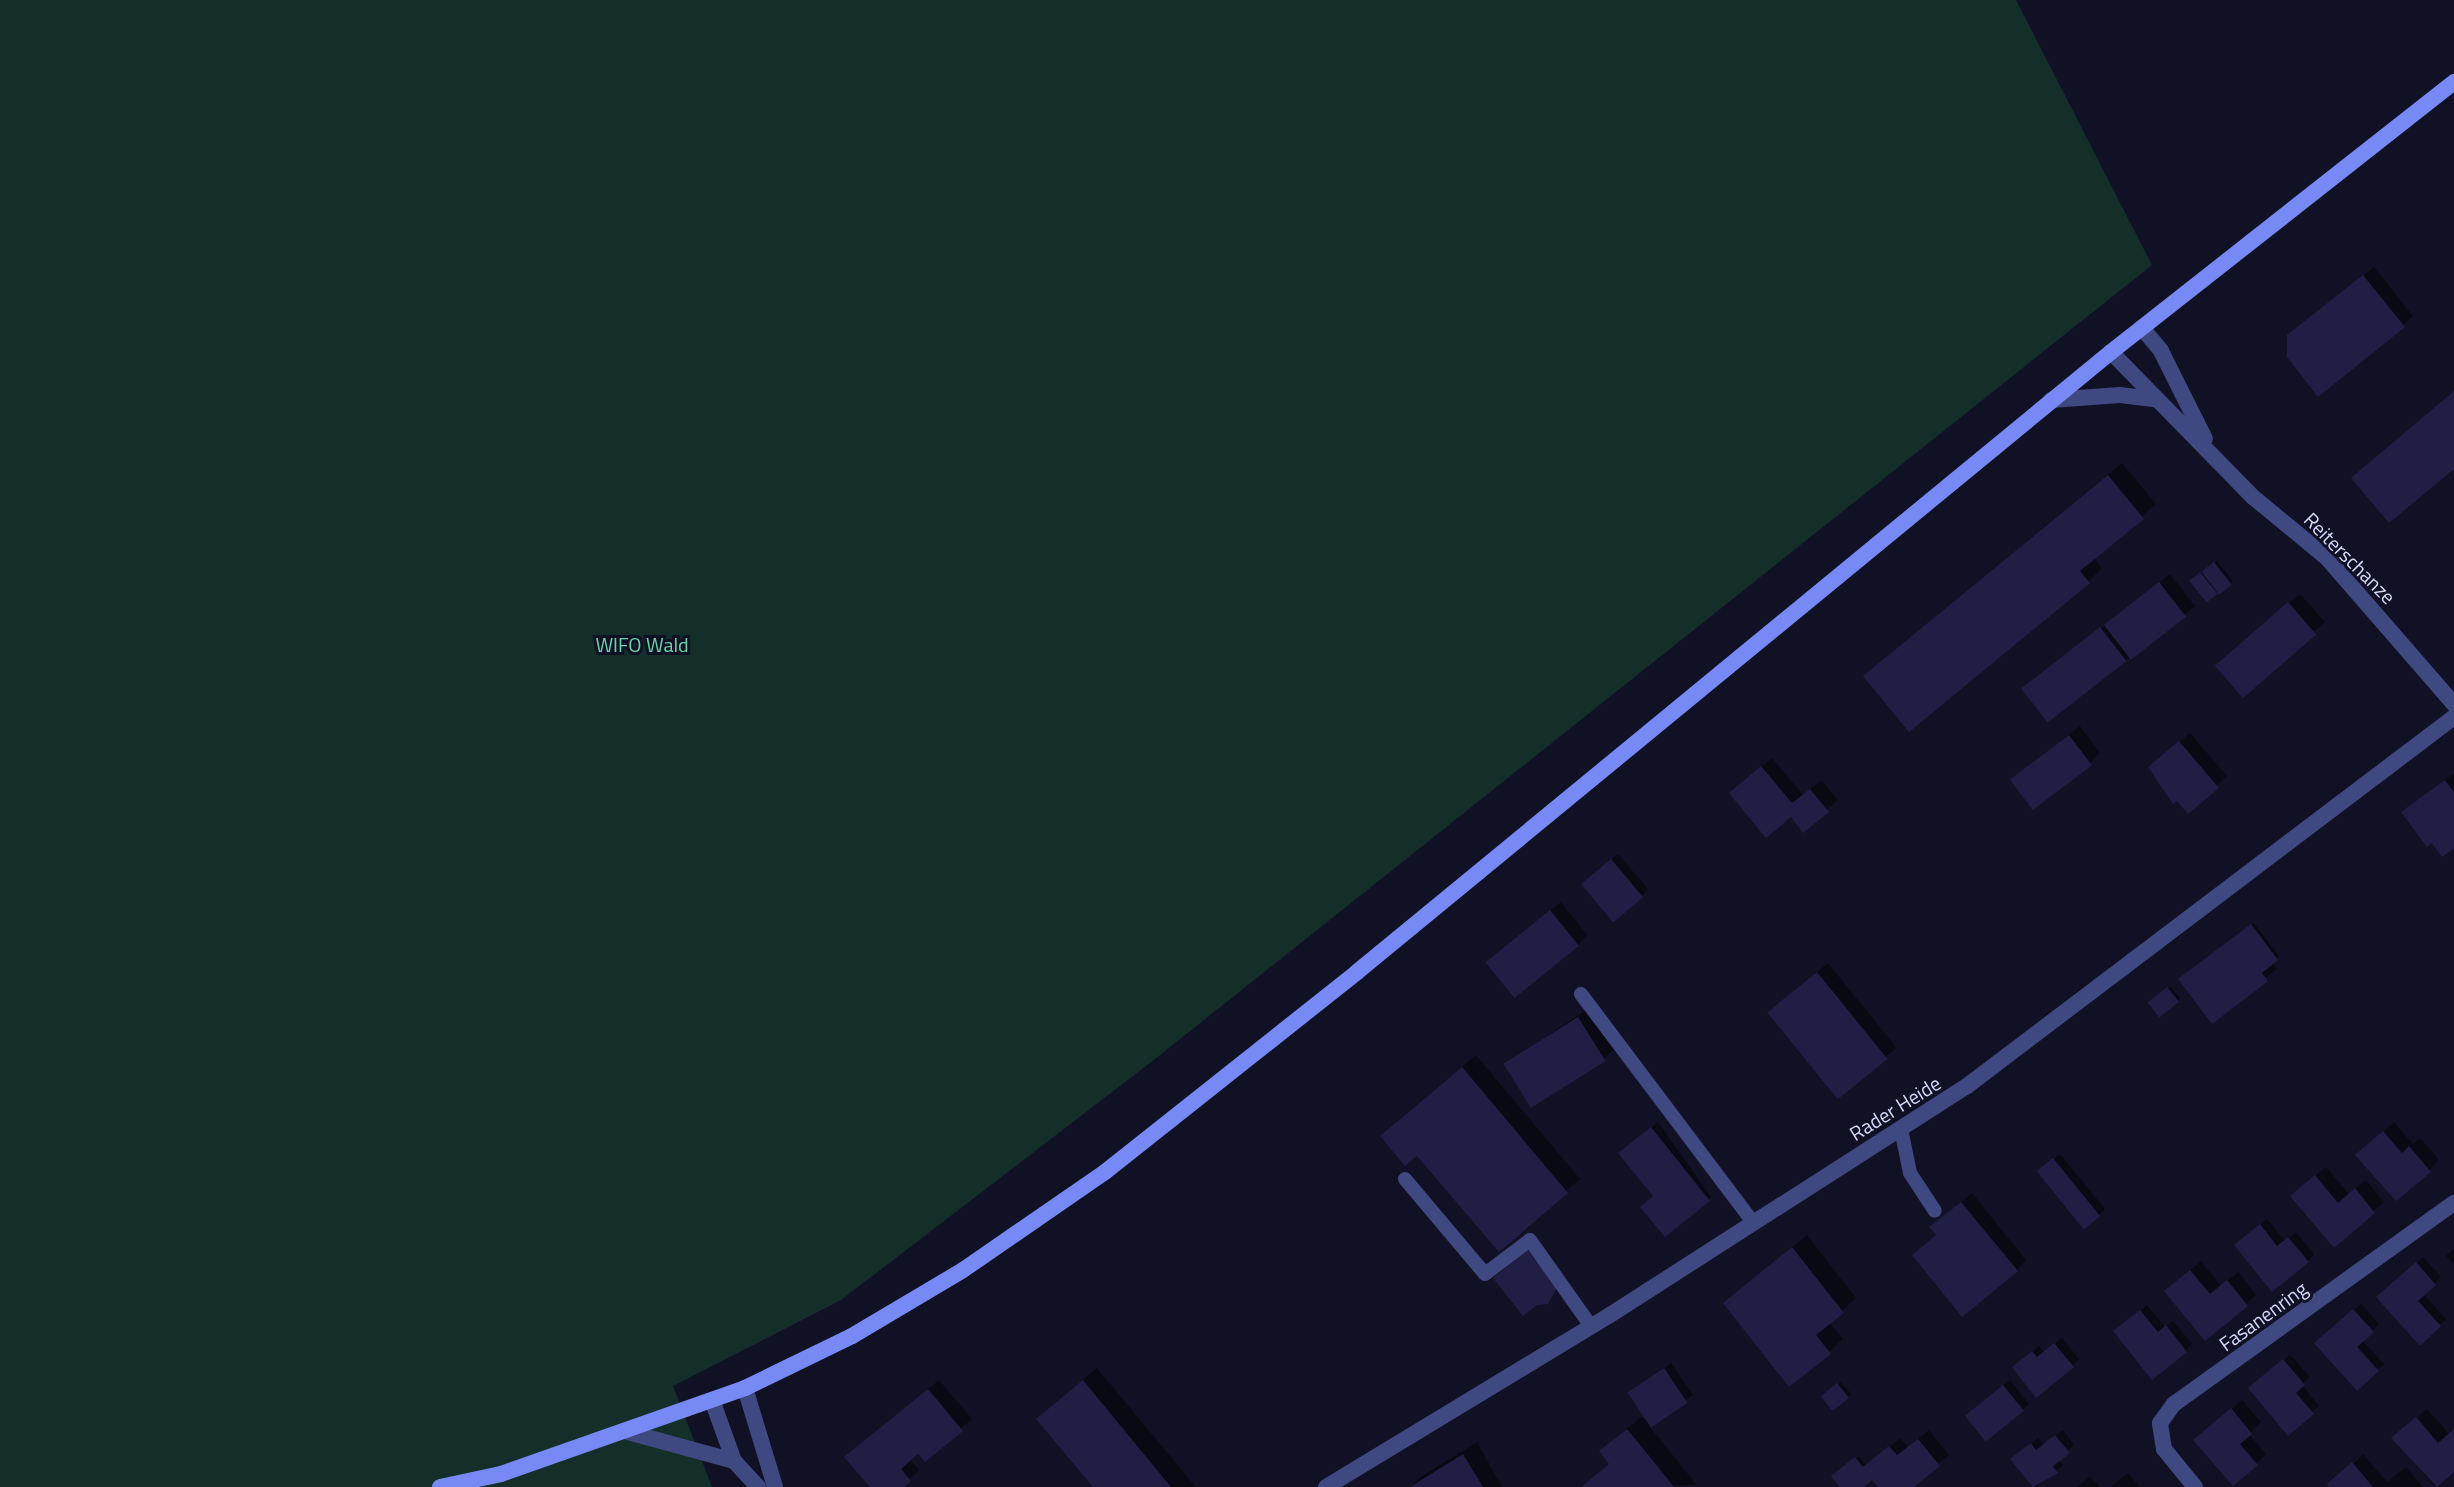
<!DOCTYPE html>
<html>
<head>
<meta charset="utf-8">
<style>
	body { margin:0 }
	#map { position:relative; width:2454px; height:1487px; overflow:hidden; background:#111125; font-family:"Titillium Web",sans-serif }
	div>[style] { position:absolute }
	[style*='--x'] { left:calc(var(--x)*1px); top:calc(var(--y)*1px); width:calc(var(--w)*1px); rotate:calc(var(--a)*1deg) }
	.green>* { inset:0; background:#142f29 }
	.shadow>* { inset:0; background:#0007; transform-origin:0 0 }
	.building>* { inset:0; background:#201e45; transform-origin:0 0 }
	.service>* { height:14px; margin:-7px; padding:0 7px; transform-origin:7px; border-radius:7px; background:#404881 }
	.minor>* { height:16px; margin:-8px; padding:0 8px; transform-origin:8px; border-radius:8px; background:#404881 }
	.secondary>* { height:16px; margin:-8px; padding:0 8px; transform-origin:8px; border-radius:8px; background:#7789f5 }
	span { translate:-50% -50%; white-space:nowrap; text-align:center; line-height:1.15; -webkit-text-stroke:6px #111125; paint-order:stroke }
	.street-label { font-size:20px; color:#d8dafc }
	.park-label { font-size:20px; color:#69d7a9 }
</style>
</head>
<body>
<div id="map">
	<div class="green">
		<i style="clip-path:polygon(0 0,2016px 0,2152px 265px,1155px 1059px,841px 1300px,673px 1386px,712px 1487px,0 1487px)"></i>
	</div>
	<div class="shadow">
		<i style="clip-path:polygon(2374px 267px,2413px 316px,2403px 326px,2289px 336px)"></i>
		<i style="clip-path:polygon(2122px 463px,2156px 504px,2094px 558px,2102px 568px,2089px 581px,1910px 729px,1879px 663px)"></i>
		<i style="clip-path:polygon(2217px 561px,2233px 581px,2207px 601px,2194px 578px)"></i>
		<i style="left:2170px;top:574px;width:41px;height:171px;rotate:52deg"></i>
		<i style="clip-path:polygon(2300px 594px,2325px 622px,2243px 695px,2228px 656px)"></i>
		<i style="clip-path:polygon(2080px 726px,2100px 753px,2090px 763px,2013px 779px)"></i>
		<i style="clip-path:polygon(2190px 733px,2227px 776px,2217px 786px,2161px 757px)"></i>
		<i style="clip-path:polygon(1772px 758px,1803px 795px,1821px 780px,1838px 800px,1804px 830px,1791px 814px,1741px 783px)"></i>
		<i style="clip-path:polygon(2454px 773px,2454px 846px,2404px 812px)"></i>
		<i style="clip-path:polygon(1618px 854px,1648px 889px,1642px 896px,1590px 877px)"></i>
		<i style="clip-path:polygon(1561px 902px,1587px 935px,1578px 945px,1498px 952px)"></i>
		<i style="clip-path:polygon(2254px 923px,2279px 956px,2272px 963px,2277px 969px,2212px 1021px,2180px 979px)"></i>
		<i style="left:1828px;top:963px;width:109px;height:77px;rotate:51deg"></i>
		<i style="left:2170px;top:986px;width:16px;height:26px;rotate:50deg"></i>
		<i style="clip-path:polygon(1589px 1008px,1614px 1049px,1604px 1059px,1506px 1063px)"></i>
		<i style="left:1476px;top:1055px;width:162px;height:104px;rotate:50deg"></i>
		<i style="clip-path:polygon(1658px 1122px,1711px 1197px,1665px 1235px,1669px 1186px,1627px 1147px)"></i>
		<i style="clip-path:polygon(2394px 1122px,2413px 1144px,2420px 1138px,2439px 1160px,2429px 1170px,2368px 1145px)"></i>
		<i style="clip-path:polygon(2060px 1154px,2105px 1209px,2098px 1216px,2046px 1165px)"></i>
		<i style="clip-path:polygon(2326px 1167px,2349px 1194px,2366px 1180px,2384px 1202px,2334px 1245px,2303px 1186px)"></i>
		<i style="clip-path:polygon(1972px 1193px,2026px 1260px,2017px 1270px,1942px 1218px)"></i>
		<i style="clip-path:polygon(2267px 1219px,2285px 1241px,2296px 1232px,2314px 1254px,2308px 1261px,2243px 1239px)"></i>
		<i style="clip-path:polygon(1807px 1235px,1856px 1298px,1829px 1322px,1843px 1339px,1829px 1352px,1725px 1303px)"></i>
		<i style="clip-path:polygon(2454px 1249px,2454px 1265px,2446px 1256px)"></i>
		<i style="clip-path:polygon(2423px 1257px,2441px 1277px,2423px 1294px,2446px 1319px,2420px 1343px,2385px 1291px)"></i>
		<i style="clip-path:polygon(2201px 1261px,2221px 1286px,2238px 1272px,2256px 1295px,2205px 1338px,2177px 1281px)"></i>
		<i style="clip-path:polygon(2361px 1304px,2379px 1324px,2362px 1340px,2384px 1364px,2357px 1388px,2323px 1337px)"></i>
		<i style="clip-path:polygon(2147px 1305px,2165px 1327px,2173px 1321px,2192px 1344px,2186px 1350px,2122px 1325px)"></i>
		<i style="clip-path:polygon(2062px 1338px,2079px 1359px,2073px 1365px,2020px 1361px,2039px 1346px,2045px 1352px)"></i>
		<i style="clip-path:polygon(2290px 1355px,2310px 1377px,2302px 1385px,2319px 1406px,2289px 1433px,2257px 1382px)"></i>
		<i style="clip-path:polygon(1671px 1363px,1693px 1395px,1649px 1426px,1697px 1485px,1581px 1487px,1610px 1463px,1601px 1452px,1615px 1438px,1641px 1417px,1650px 1422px,1630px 1393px)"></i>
		<i style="clip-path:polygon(1097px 1368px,1196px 1487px,1096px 1487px,1052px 1406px)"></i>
		<i style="clip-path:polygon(939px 1380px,972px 1419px,925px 1459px,919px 1451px,910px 1459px,919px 1470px,901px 1487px,872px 1487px,857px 1447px)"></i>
		<i style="clip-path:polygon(2010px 1380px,2029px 1404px,2023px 1410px,1973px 1409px)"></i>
		<i style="left:1841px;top:1382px;width:16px;height:23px;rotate:50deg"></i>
		<i style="clip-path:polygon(2242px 1400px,2261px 1422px,2249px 1434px,2266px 1454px,2256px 1464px,2206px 1430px)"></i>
		<i style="clip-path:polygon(2427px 1409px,2449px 1434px,2454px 1430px,2454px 1470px,2434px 1486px,2393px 1438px)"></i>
		<i style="clip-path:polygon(1929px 1430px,1949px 1455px,1911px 1487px,1881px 1487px,1873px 1477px,1861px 1487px,1842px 1487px,1836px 1474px,1859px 1456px,1867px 1467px,1900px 1438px,1908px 1447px)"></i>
		<i style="clip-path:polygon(2063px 1430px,2074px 1445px,2058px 1460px,2063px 1465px,2035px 1487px,2013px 1459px,2038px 1438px,2044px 1445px)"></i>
		<i style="clip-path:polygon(1477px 1442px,1502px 1487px,1410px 1487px,1419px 1478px)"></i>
		<i style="clip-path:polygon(2363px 1454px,2387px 1482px,2406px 1467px,2423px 1487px,2332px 1487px)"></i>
		<i style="clip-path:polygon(2128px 1473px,2140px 1487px,2111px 1487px)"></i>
		<i style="clip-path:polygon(2090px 1476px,2100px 1487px,2077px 1487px)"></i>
	</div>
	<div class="building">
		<i style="clip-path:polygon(2363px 275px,2405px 327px,2318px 397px,2287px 357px,2287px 335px)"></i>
		<i style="clip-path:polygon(2454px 391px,2454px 469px,2389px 523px,2351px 478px)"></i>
		<i style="clip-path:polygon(2108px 475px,2144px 519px,2080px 571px,2090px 583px,1909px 732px,1863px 676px)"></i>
		<i style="left:2214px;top:562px;width:29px;height:16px;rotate:52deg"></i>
		<i style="left:2200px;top:572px;width:28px;height:14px;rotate:51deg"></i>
		<i style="left:2159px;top:582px;width:44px;height:70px;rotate:52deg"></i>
		<i style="left:2288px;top:602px;width:43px;height:97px;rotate:49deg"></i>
		<i style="left:2100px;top:627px;width:43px;height:100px;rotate:52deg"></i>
		<i style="left:2069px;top:735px;width:38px;height:74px;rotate:53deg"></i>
		<i style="clip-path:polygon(2179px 741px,2219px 788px,2188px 814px,2177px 801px,2173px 804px,2148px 767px)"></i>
		<i style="clip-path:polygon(1761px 766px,1792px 803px,1810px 789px,1829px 812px,1803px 833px,1791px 817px,1766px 838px,1729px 793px)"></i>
		<i style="clip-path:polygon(2445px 780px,2454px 792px,2454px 848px,2442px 857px,2432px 843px,2427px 847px,2401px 812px)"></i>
		<i style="left:1611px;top:859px;width:50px;height:39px;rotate:50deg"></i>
		<i style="left:1550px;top:910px;width:46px;height:83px;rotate:51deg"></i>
		<i style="clip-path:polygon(2251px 924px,2278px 960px,2262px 973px,2268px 981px,2212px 1024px,2178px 979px)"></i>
		<i style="left:1817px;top:972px;width:112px;height:64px;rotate:51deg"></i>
		<i style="left:2167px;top:987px;width:19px;height:25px;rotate:51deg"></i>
		<i style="left:1578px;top:1017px;width:52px;height:88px;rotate:58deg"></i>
		<i style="clip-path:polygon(1462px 1067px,1568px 1193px,1499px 1252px,1417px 1156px,1405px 1166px,1380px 1136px)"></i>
		<i style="clip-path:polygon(1651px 1127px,1710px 1201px,1665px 1237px,1640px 1207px,1653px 1196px,1618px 1153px)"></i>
		<i style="clip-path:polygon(2383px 1131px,2402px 1153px,2409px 1146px,2431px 1172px,2396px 1201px,2355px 1155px)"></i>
		<i style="left:2053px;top:1158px;width:75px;height:21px;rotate:51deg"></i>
		<i style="clip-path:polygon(2315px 1175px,2338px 1203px,2355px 1188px,2375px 1213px,2334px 1248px,2290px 1196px)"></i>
		<i style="clip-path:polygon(1961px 1202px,2018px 1271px,1962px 1317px,1912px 1255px,1936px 1235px,1929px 1227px)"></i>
		<i style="clip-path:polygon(2260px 1224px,2277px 1246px,2288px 1237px,2309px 1262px,2272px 1292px,2234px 1245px)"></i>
		<i style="clip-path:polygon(1792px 1247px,1844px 1313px,1816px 1335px,1831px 1354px,1789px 1387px,1723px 1303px)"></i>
		<i style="clip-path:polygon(1528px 1250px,1557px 1288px,1548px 1304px,1537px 1305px,1523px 1316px,1493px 1278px)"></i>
		<i style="clip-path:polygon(2416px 1262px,2436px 1285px,2418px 1301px,2441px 1326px,2420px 1346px,2376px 1297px)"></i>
		<i style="clip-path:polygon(2190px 1270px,2210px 1294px,2227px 1280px,2248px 1306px,2205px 1341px,2164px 1291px)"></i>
		<i style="clip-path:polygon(2353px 1309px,2374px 1332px,2357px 1347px,2379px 1371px,2357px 1391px,2314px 1343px)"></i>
		<i style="clip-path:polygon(2140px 1310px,2158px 1332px,2166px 1325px,2187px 1352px,2152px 1380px,2113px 1331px)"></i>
		<i style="clip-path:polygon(2054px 1343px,2074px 1367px,2036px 1398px,2012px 1367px,2032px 1351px,2037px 1357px)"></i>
		<i style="clip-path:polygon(2283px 1359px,2305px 1385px,2296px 1393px,2314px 1414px,2288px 1436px,2248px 1388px)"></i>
		<i style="left:1664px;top:1368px;width:42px;height:44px;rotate:56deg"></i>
		<i style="clip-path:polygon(1083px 1380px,1110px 1413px,1171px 1487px,1093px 1487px,1036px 1419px)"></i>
		<i style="left:1837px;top:1383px;width:19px;height:21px;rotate:51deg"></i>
		<i style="left:2003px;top:1385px;width:33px;height:49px;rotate:51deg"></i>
		<i style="clip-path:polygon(928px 1389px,963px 1431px,925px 1462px,918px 1454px,901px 1469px,911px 1481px,904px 1487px,870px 1487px,844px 1457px)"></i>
		<i style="clip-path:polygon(2231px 1408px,2252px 1434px,2240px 1444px,2258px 1465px,2233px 1486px,2193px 1440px)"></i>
		<i style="clip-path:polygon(2416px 1417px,2438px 1443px,2454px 1429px,2454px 1472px,2437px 1487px,2391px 1438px)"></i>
		<i style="clip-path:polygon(1627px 1429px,1637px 1441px,1674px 1487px,1581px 1487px,1609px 1464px,1599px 1451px)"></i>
		<i style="clip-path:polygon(2055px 1435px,2070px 1453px,2053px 1466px,2058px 1473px,2033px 1487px,2010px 1459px,2031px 1443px,2036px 1450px)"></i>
		<i style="clip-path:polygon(1918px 1439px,1940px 1466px,1914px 1487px,1878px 1487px,1872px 1480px,1864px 1487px,1840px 1487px,1831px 1476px,1855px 1457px,1863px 1467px,1889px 1446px,1897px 1455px)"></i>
		<i style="clip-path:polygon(1463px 1454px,1483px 1487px,1410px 1487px)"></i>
		<i style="clip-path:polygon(2352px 1462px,2373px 1487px,2329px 1487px,2327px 1484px)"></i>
	</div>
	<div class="service">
		<i style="--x:1581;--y:994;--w:286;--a:53"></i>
		<i style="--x:1901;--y:1129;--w:45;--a:78.4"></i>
		<i style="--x:1910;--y:1173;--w:45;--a:56.7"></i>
		<i style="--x:1405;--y:1179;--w:124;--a:49.9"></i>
		<i style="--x:1485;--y:1274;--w:56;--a:-37.1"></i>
		<i style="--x:1530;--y:1240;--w:105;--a:54.7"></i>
	</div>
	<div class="minor">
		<i style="--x:2142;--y:328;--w:30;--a:50"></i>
		<i style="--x:2161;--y:351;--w:98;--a:63.4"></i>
		<i style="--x:2111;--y:352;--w:203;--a:45.6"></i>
		<i style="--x:2253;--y:497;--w:96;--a:39.5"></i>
		<i style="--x:2327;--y:558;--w:194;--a:49"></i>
		<i style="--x:2051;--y:400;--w:69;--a:-4.1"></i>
		<i style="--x:2120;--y:395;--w:34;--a:7"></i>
		<i style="--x:745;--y:1388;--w:103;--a:73.1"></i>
		<i style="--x:712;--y:1400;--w:65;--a:70.2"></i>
		<i style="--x:628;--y:1432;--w:110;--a:15.3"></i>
		<i style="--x:734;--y:1461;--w:35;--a:47"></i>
		<i style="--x:1326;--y:1487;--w:332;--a:-31.2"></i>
		<i style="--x:1610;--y:1315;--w:424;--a:-32.7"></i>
		<i style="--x:1967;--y:1086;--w:611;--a:-37.15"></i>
		<i style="--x:2195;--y:1487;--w:49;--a:-129.2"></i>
		<i style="--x:2164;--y:1449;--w:26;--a:-99"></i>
		<i style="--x:2160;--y:1423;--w:24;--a:-54"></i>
		<i style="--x:2174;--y:1404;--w:345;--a:-35.7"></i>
	</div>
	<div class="secondary">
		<i style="--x:440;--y:1487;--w:62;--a:-12"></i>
		<i style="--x:501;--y:1474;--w:259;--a:-19.4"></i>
		<i style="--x:745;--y:1388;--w:119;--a:-25.9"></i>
		<i style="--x:852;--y:1336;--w:129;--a:-30.7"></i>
		<i style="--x:963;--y:1270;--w:173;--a:-34.6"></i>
		<i style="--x:1105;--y:1172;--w:322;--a:-38.4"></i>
		<i style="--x:1357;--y:972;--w:976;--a:-39.43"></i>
		<i style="--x:2111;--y:352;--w:437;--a:-38.2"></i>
	</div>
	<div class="street-label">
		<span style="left:2350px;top:558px;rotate:45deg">Reiterschanze</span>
		<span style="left:1895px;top:1108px;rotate:-32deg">Rader Heide</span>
		<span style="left:2263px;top:1316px;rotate:-36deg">Fasanenring</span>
	</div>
	<div class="park-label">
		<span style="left:642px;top:644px">WIFO Wald</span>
	</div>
</div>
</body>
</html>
